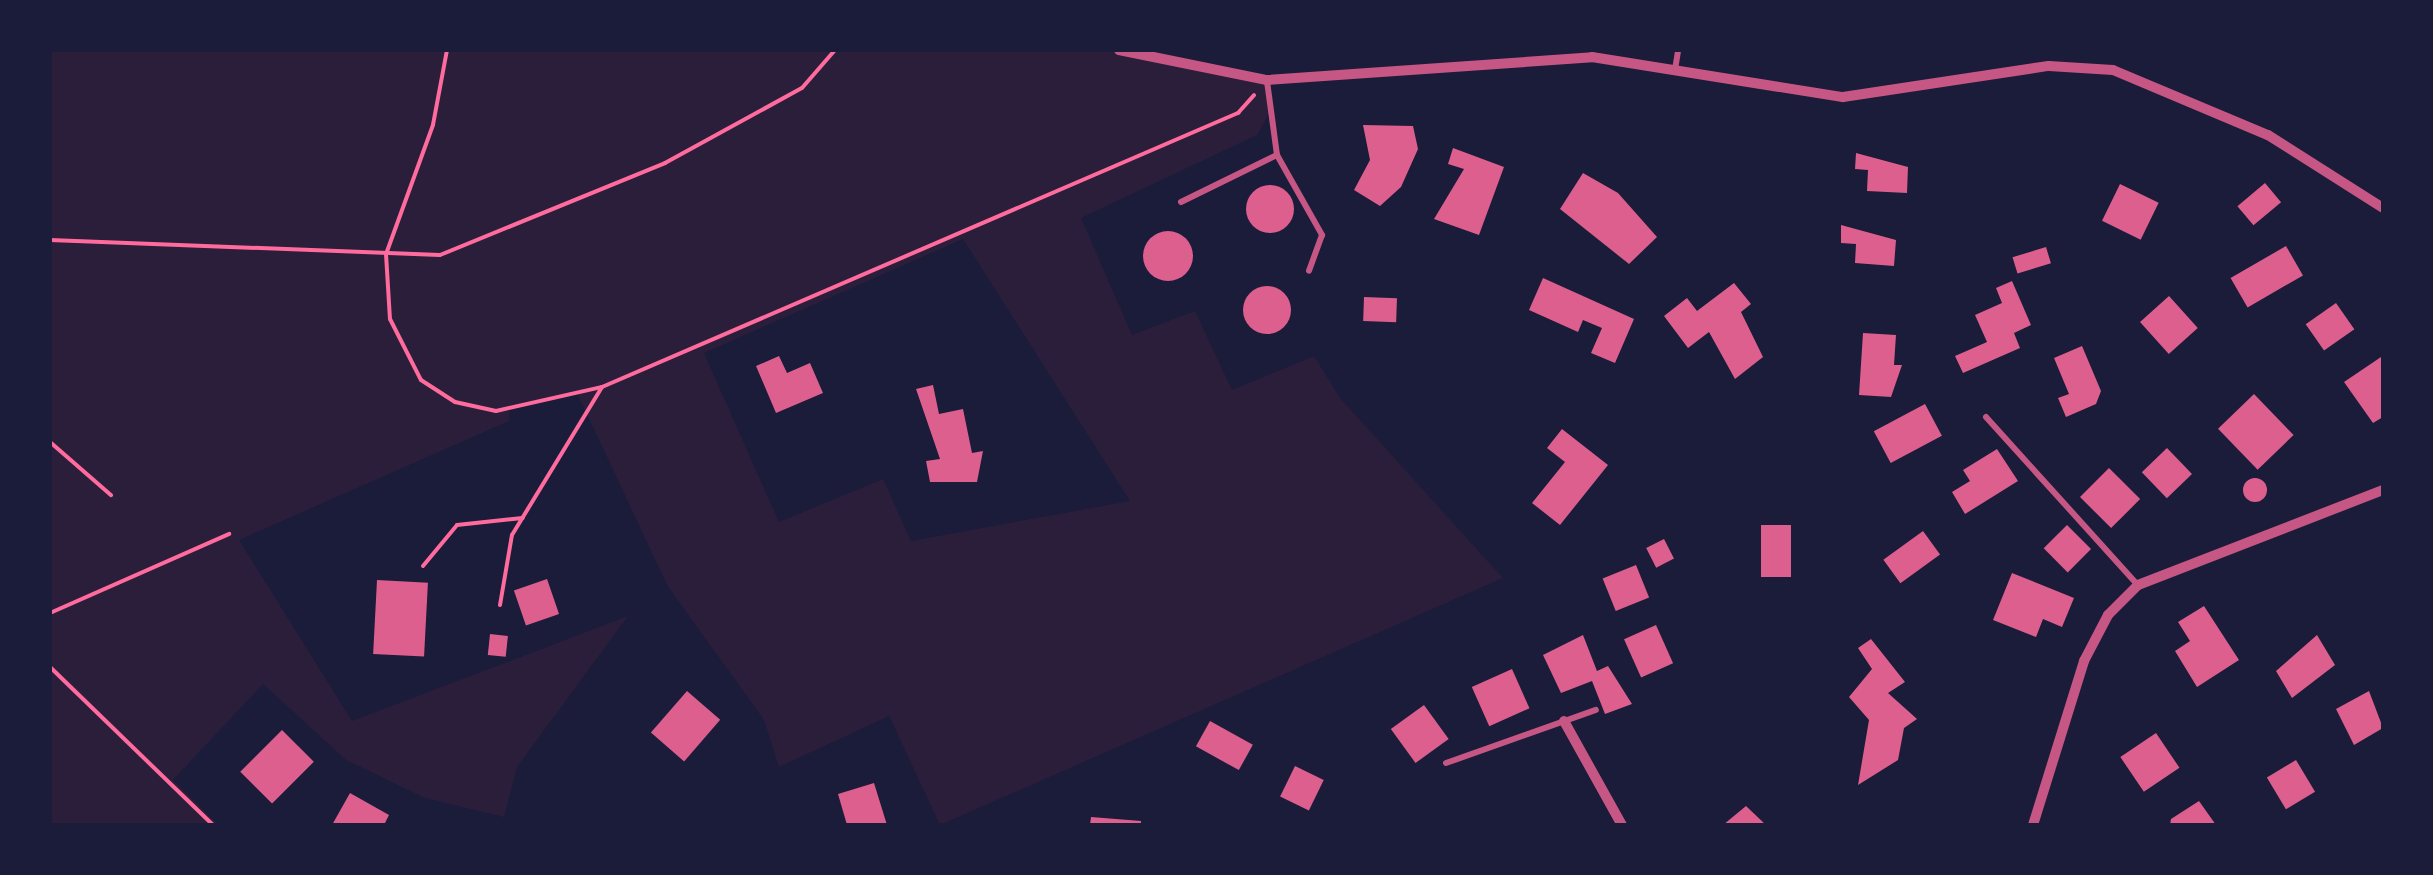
<!DOCTYPE html>
<html>
<head>
<meta charset="utf-8">
<style>
	body { margin:0 }
	#map { position:relative; width:2433px; height:875px; overflow:hidden; background:#1b1b3a; font-family:Signika,sans-serif }
	div>[style] { position:absolute }
	[style*='--x'] { left:calc(var(--x)*1px); top:calc(var(--y)*1px); width:calc(var(--w)*1px); rotate:calc(var(--a)*1deg) }
	.green>* { inset:0; background:#2a1e3b }
	.building>* { inset:0; background:#dd5f8e; transform-origin:0 0 }
	.round { border-radius:50% }
	.path>* { height:4px; margin:-2px; padding:0 2px; transform-origin:2px; border-radius:2px; background:#ff6b9d }
	.service>* { height:6px; margin:-3px; padding:0 3px; transform-origin:3px; border-radius:3px; background:#c65784 }
	.minor>* { height:10px; margin:-5px; padding:0 5px; transform-origin:5px; border-radius:5px; background:#c65784 }
	span { translate:-50% -50%; white-space:nowrap; text-align:center; line-height:1.15; -webkit-text-stroke:8px #1b1b3a; paint-order:stroke }
	.frame { position:absolute; inset:0; border:52px solid #1b1b3a; pointer-events:none }
</style>
</head>
<body>
<div id="map">
	<div class="green">
		<i style="clip-path:polygon(evenodd,50px 50px,1124px 50px,1267px 80px,1271px 110px,1257px 135px,1081px 218px,1132px 335px,1195px 311px,1232px 390px,1314px 356px,1340px 398px,1503px 578px,940px 825px,889px 716px,779px 767px,764px 720px,667px 585px,577px 393px,509px 408px,509px 421px,239px 540px,352px 721px,628px 616px,517px 767px,504px 817px,425px 798px,346px 760px,263px 684px,173px 780px,219px 825px,50px 825px,50px 50px,963px 239px,1130px 501px,911px 541px,883px 479px,779px 522px,704px 353px,963px 239px)"></i>
	</div>
	<div class="building">
		<i style="clip-path:polygon(1363px 125px,1413px 126px,1418px 149px,1401px 187px,1380px 206px,1354px 190px,1370px 160px)"></i>
		<i style="clip-path:polygon(1453px 148px,1504px 167px,1479px 235px,1434px 219px,1464px 169px,1448px 164px)"></i>
		<i style="clip-path:polygon(1856px 153px,1908px 167px,1907px 193px,1867px 191px,1868px 170px,1855px 169px)"></i>
		<i style="clip-path:polygon(1583px 173px,1618px 193px,1657px 237px,1629px 264px,1560px 209px)"></i>
		<i style="left:2265px;top:183px;width:25px;height:36px;rotate:50deg"></i>
		<i style="left:2120px;top:184px;width:43px;height:41px;rotate:26deg"></i>
		<i class="round" style="left:1246px;top:185px;width:48px;height:48px"></i>
		<i style="clip-path:polygon(1841px 225px,1896px 240px,1894px 266px,1855px 263px,1856px 244px,1841px 243px)"></i>
		<i class="round" style="left:1143px;top:231px;width:50px;height:50px"></i>
		<i style="left:2286px;top:246px;width:34px;height:64px;rotate:60deg"></i>
		<i style="left:2046px;top:247px;width:17px;height:35px;rotate:73deg"></i>
		<i style="clip-path:polygon(1543px 278px,1634px 319px,1615px 363px,1591px 353px,1602px 328px,1583px 320px,1578px 332px,1529px 310px)"></i>
		<i style="clip-path:polygon(2012px 281px,2031px 325px,2014px 333px,2020px 348px,1963px 373px,1955px 356px,1987px 342px,1975px 315px,2002px 303px,1996px 288px)"></i>
		<i style="clip-path:polygon(1734px 283px,1751px 304px,1741px 312px,1763px 357px,1735px 379px,1709px 332px,1688px 348px,1664px 316px,1687px 298px,1697px 311px)"></i>
		<i class="round" style="left:1243px;top:286px;width:48px;height:48px"></i>
		<i style="left:2169px;top:296px;width:43px;height:39px;rotate:48deg"></i>
		<i style="left:1364px;top:297px;width:33px;height:24px;rotate:2deg"></i>
		<i style="left:2336px;top:303px;width:32px;height:37px;rotate:55deg"></i>
		<i style="clip-path:polygon(1863px 333px,1896px 335px,1894px 365px,1902px 365px,1891px 397px,1859px 395px)"></i>
		<i style="clip-path:polygon(2082px 346px,2101px 391px,2096px 404px,2066px 417px,2058px 398px,2069px 394px,2054px 358px)"></i>
		<i style="clip-path:polygon(779px 356px,787px 373px,810px 363px,823px 393px,776px 413px,756px 366px)"></i>
		<i style="clip-path:polygon(2381px 357px,2383px 417px,2373px 423px,2344px 382px)"></i>
		<i style="clip-path:polygon(933px 385px,939px 414px,963px 409px,972px 453px,983px 451px,977px 482px,930px 482px,926px 461px,940px 459px,916px 389px)"></i>
		<i style="left:2254px;top:394px;width:57px;height:50px;rotate:46deg"></i>
		<i style="left:1925px;top:404px;width:36px;height:58px;rotate:62deg"></i>
		<i style="clip-path:polygon(1562px 429px,1608px 465px,1560px 525px,1532px 503px,1565px 462px,1547px 448px)"></i>
		<i style="left:2167px;top:448px;width:36px;height:35px;rotate:46deg"></i>
		<i style="clip-path:polygon(1997px 449px,2018px 481px,1965px 514px,1952px 492px,1970px 481px,1963px 470px)"></i>
		<i style="left:2109px;top:468px;width:44px;height:41px;rotate:45deg"></i>
		<i class="round" style="left:2243px;top:478px;width:24px;height:24px"></i>
		<i style="left:1761px;top:525px;width:30px;height:52px"></i>
		<i style="left:2067px;top:525px;width:34px;height:33px;rotate:45deg"></i>
		<i style="left:1923px;top:531px;width:29px;height:49px;rotate:54deg"></i>
		<i style="left:1664px;top:539px;width:22px;height:20px;rotate:63deg"></i>
		<i style="left:1636px;top:565px;width:35px;height:36px;rotate:68deg"></i>
		<i style="clip-path:polygon(2012px 573px,2074px 598px,2062px 627px,2043px 619px,2036px 637px,1993px 620px)"></i>
		<i style="left:547px;top:579px;width:37px;height:35px;rotate:71deg"></i>
		<i style="left:377px;top:580px;width:51px;height:74px;rotate:3deg"></i>
		<i style="clip-path:polygon(2204px 606px,2239px 660px,2197px 687px,2175px 651px,2190px 641px,2178px 622px)"></i>
		<i style="left:1656px;top:625px;width:42px;height:35px;rotate:66deg"></i>
		<i style="left:490px;top:634px;width:18px;height:21px;rotate:6deg"></i>
		<i style="clip-path:polygon(1583px 635px,1597px 671px,1608px 666px,1632px 704px,1605px 714px,1592px 681px,1561px 693px,1543px 655px)"></i>
		<i style="clip-path:polygon(2317px 635px,2335px 665px,2292px 698px,2276px 671px)"></i>
		<i style="clip-path:polygon(1871px 639px,1905px 682px,1888px 693px,1917px 719px,1904px 728px,1898px 760px,1858px 785px,1869px 720px,1849px 697px,1872px 669px,1858px 648px)"></i>
		<i style="left:1512px;top:669px;width:43px;height:44px;rotate:66deg"></i>
		<i style="left:687px;top:691px;width:44px;height:55px;rotate:41deg"></i>
		<i style="clip-path:polygon(2369px 691px,2383px 728px,2354px 745px,2336px 709px)"></i>
		<i style="left:1424px;top:705px;width:42px;height:41px;rotate:54deg"></i>
		<i style="left:1210px;top:721px;width:49px;height:29px;rotate:29deg"></i>
		<i style="left:282px;top:730px;width:45px;height:59px;rotate:45deg"></i>
		<i style="left:2156px;top:733px;width:42px;height:43px;rotate:56deg"></i>
		<i style="left:2296px;top:760px;width:37px;height:34px;rotate:59deg"></i>
		<i style="left:1295px;top:766px;width:32px;height:34px;rotate:26deg"></i>
		<i style="clip-path:polygon(874px 783px,887px 825px,847px 825px,838px 794px)"></i>
		<i style="clip-path:polygon(350px 793px,389px 815px,384px 825px,332px 825px)"></i>
		<i style="clip-path:polygon(2199px 801px,2216px 825px,2170px 825px,2171px 819px)"></i>
		<i style="clip-path:polygon(1746px 806px,1766px 825px,1723px 825px)"></i>
		<i style="clip-path:polygon(1091px 817px,1141px 821px,1141px 825px,1090px 825px)"></i>
	</div>
	<div class="path">
		<i style="--x:447;--y:50;--w:76;--a:100.6"></i>
		<i style="--x:433;--y:125;--w:137;--a:110"></i>
		<i style="--x:386;--y:254;--w:65;--a:86.5"></i>
		<i style="--x:390;--y:319;--w:68;--a:63.1"></i>
		<i style="--x:421;--y:380;--w:40;--a:32.9"></i>
		<i style="--x:455;--y:402;--w:42;--a:12.4"></i>
		<i style="--x:496;--y:411;--w:109;--a:-12.8"></i>
		<i style="--x:602;--y:387;--w:693;--a:-23.31"></i>
		<i style="--x:1238;--y:113;--w:24;--a:-48"></i>
		<i style="--x:50;--y:240;--w:390;--a:2.2"></i>
		<i style="--x:440;--y:255;--w:243;--a:-22.2"></i>
		<i style="--x:665;--y:163;--w:156;--a:-28.7"></i>
		<i style="--x:802;--y:88;--w:50;--a:-49"></i>
		<i style="--x:50;--y:442;--w:81;--a:41"></i>
		<i style="--x:423;--y:566;--w:53;--a:-50.3"></i>
		<i style="--x:457;--y:525;--w:66;--a:-6.1"></i>
		<i style="--x:500;--y:605;--w:71;--a:-80.3"></i>
		<i style="--x:512;--y:535;--w:173;--a:-58.7"></i>
		<i style="--x:50;--y:613;--w:196;--a:-23.8"></i>
		<i style="--x:50;--y:667;--w:227;--a:44.1"></i>
	</div>
	<div class="service">
		<i style="--x:1675;--y:70;--w:20;--a:-81"></i>
		<i style="--x:1267;--y:81;--w:75;--a:82.3"></i>
		<i style="--x:1277;--y:155;--w:92;--a:60.6"></i>
		<i style="--x:1322;--y:235;--w:38;--a:110"></i>
		<i style="--x:1181;--y:202;--w:107;--a:-26.1"></i>
		<i style="--x:1986;--y:417;--w:227;--a:47.9"></i>
		<i style="--x:1446;--y:763;--w:159;--a:-19.5"></i>
	</div>
	<div class="minor">
		<i style="--x:1119;--y:50;--w:151;--a:11.5"></i>
		<i style="--x:1267;--y:80;--w:326;--a:-4"></i>
		<i style="--x:1592;--y:57;--w:254;--a:9.1"></i>
		<i style="--x:1843;--y:97;--w:208;--a:-8.6"></i>
		<i style="--x:2049;--y:66;--w:64;--a:3.6"></i>
		<i style="--x:2113;--y:70;--w:168;--a:22.8"></i>
		<i style="--x:2268;--y:135;--w:136;--a:32.4"></i>
		<i style="--x:1564;--y:721;--w:119;--a:60.9"></i>
		<i style="--x:2033;--y:825;--w:172;--a:-72.7"></i>
		<i style="--x:2084;--y:661;--w:52;--a:-62.4"></i>
		<i style="--x:2108;--y:615;--w:42;--a:-45"></i>
		<i style="--x:2138;--y:585;--w:263;--a:-21.2"></i>
	</div>
	<div class="frame"></div>
</div>
</body>
</html>
